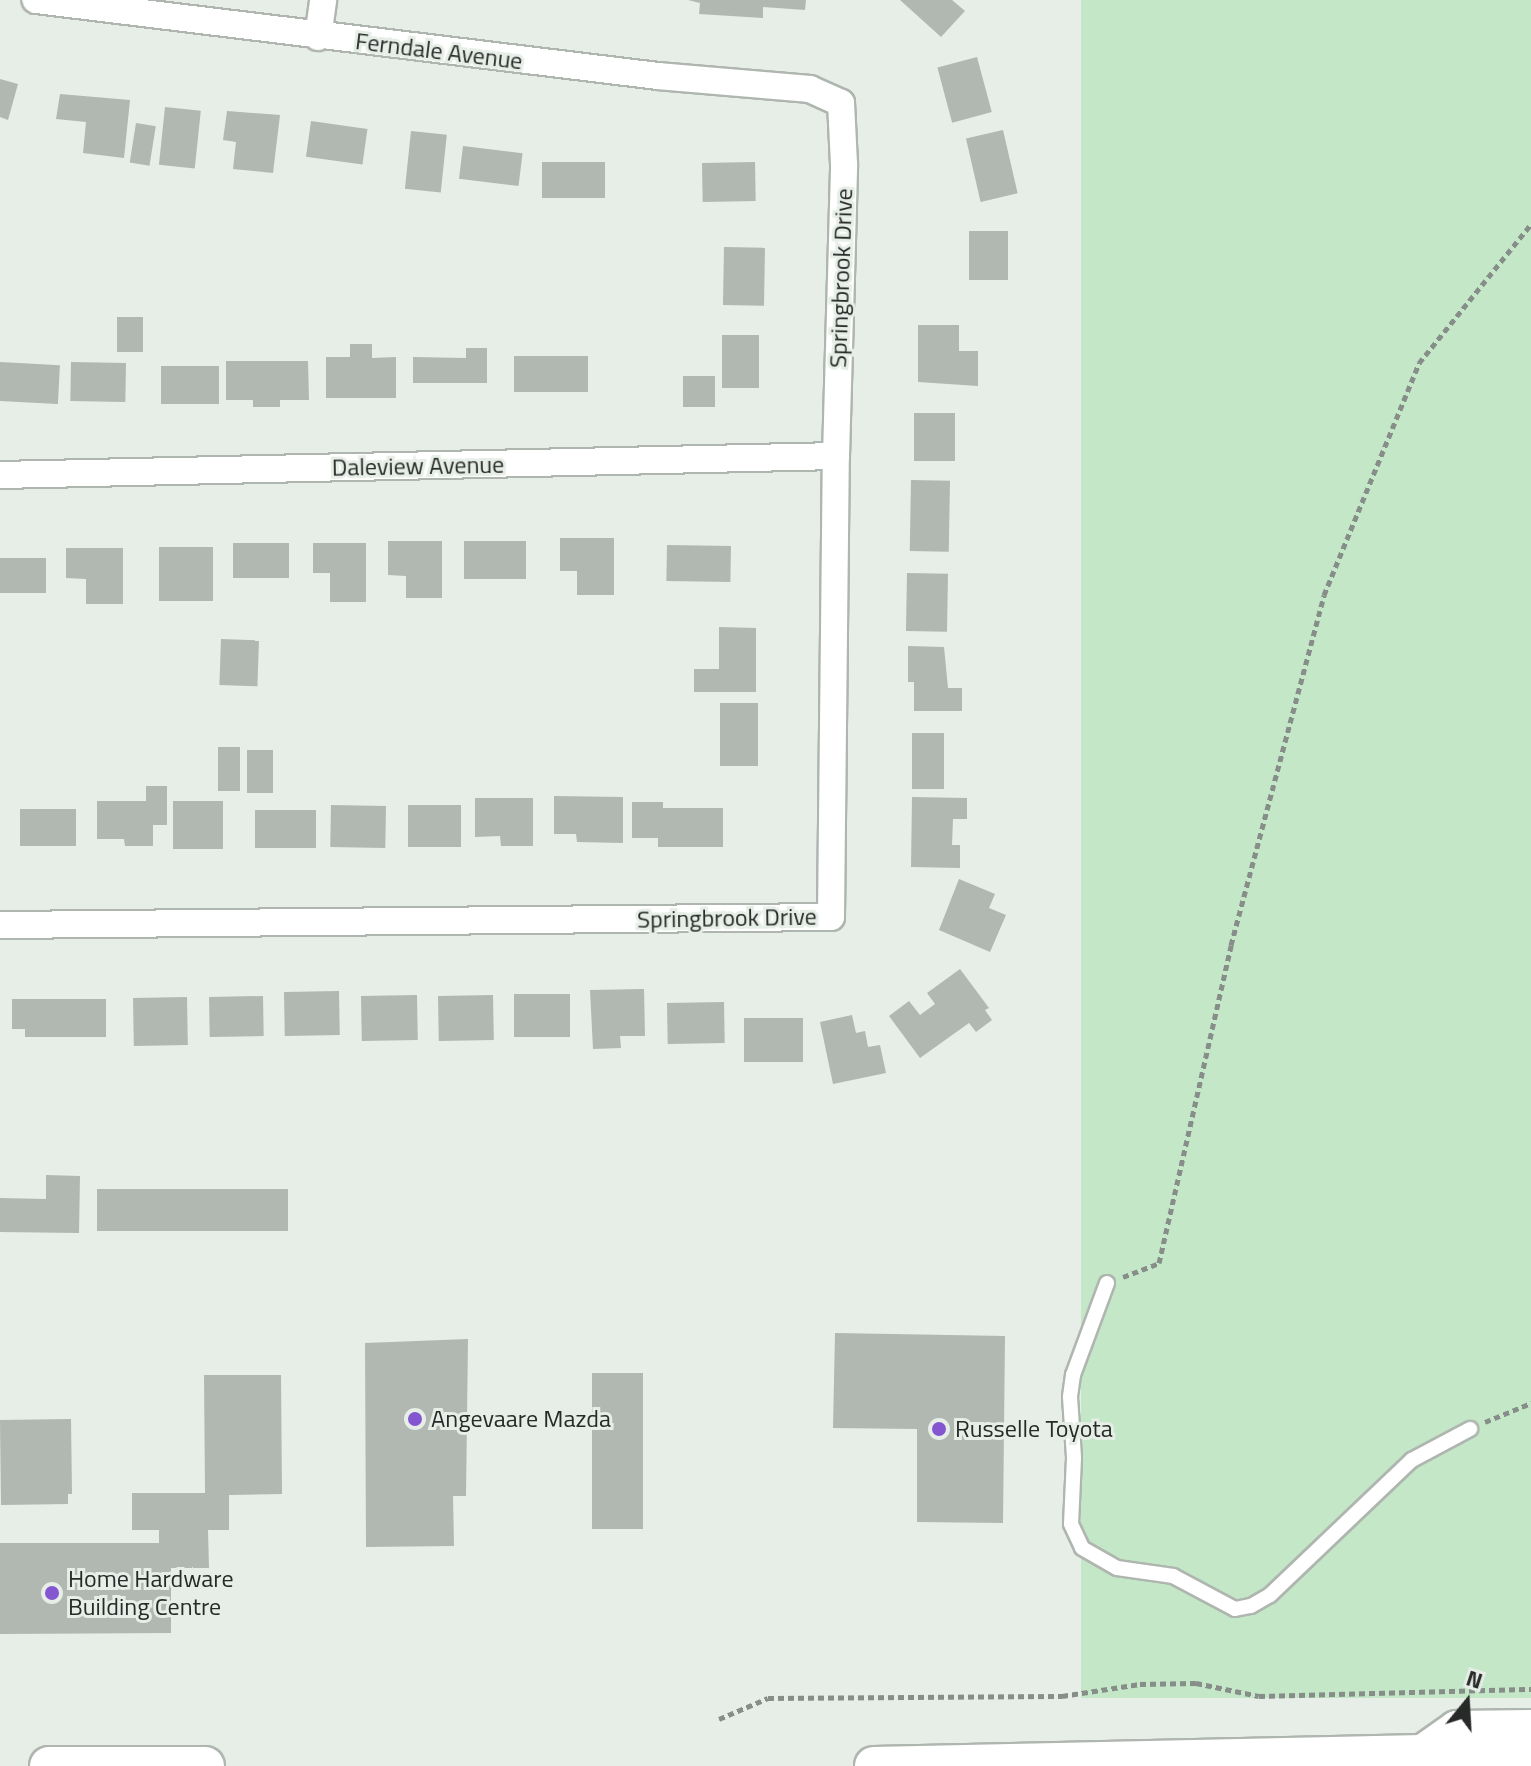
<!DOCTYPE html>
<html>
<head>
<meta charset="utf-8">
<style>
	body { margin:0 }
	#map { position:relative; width:1531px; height:1766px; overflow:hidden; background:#e6eee7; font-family:"Titillium Web",sans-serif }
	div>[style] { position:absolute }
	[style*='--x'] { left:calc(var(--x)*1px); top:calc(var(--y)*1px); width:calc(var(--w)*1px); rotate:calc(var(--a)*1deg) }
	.green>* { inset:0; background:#c3e7c7; transform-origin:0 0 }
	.building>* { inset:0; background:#b1b7b1; transform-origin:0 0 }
	.path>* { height:5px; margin-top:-2.5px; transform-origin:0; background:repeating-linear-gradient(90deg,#878d88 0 6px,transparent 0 10px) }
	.roads { filter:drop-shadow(2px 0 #afb5af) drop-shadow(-2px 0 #afb5af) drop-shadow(0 2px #afb5af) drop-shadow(0 -2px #afb5af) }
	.service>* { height:14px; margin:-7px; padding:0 7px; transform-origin:7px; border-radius:7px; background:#fff }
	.minor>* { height:26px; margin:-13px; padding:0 13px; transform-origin:13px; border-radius:13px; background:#fff }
	.secondary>* { height:38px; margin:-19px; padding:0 19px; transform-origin:19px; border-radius:19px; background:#fff }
	.dots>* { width:22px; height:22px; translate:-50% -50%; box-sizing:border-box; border:4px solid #e6eee7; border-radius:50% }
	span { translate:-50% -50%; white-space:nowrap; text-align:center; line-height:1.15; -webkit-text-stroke:6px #e6eee7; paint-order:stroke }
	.street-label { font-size:24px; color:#272a28 }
	.poi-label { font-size:24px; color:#272a28 }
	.left { translate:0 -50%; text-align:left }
	.north { position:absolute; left:1427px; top:1662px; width:80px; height:80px; -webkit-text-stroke:6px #e6eee7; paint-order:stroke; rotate:18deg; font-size:22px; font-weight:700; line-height:32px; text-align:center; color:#272a28 }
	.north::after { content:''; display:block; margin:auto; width:28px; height:36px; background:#272a28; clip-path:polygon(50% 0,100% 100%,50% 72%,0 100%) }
</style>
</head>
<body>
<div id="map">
	<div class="green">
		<i style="left:1081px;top:0;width:450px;height:1698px"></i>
	</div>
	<div class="building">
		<i style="clip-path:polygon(688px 0,806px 0,805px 10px,763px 7px,763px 18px,699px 14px,700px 3px)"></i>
		<i style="clip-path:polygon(900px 0,952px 0,965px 11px,941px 37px)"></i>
		<i style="left:977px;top:57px;width:57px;height:41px;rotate:75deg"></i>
		<i style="clip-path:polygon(0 79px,18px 84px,8px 120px,0 117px)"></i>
		<i style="clip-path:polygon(60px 94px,130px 100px,124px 158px,83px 153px,86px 122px,56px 119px)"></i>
		<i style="left:165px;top:107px;width:36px;height:58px;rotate:6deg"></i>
		<i style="clip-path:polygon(227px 111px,280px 115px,273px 173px,233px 169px,236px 142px,223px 140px)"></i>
		<i style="left:311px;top:121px;width:57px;height:36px;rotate:8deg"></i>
		<i style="left:136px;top:123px;width:20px;height:40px;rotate:9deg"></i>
		<i style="left:1003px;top:130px;width:65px;height:38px;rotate:77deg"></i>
		<i style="left:411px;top:131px;width:36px;height:58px;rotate:6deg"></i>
		<i style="left:463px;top:146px;width:60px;height:33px;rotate:7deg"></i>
		<i style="left:542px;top:162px;width:63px;height:36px"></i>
		<i style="left:755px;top:162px;width:39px;height:53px;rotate:89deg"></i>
		<i style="left:969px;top:231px;width:39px;height:49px"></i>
		<i style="left:724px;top:247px;width:41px;height:58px;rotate:1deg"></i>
		<i style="left:117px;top:317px;width:26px;height:35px"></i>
		<i style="clip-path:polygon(918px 325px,959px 325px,959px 351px,978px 351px,978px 386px,918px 382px)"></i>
		<i style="left:722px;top:335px;width:37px;height:53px"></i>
		<i style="clip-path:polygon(350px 344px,372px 344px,372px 358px,396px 357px,396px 398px,326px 398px,326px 357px,350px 357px)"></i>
		<i style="clip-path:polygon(466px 348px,487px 348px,487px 383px,413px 383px,413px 357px,466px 358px)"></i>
		<i style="left:514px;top:356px;width:74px;height:36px"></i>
		<i style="clip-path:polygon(226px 361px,308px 361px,309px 400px,280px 400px,280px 407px,253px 407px,253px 400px,226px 400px)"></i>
		<i style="left:0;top:362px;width:60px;height:39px;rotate:3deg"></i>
		<i style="left:71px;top:362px;width:55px;height:39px;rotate:1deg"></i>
		<i style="left:161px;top:366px;width:58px;height:38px"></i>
		<i style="left:683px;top:376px;width:32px;height:31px"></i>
		<i style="left:914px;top:413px;width:41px;height:48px"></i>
		<i style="left:911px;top:480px;width:39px;height:71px;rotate:1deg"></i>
		<i style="clip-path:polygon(560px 538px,614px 538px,614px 595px,577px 595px,577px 571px,560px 571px)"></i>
		<i style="clip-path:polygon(388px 541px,442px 541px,442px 598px,406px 598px,406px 576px,388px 575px)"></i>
		<i style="left:464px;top:541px;width:62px;height:38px"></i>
		<i style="left:233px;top:543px;width:56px;height:35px"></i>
		<i style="clip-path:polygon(313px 543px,366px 543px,366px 602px,330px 602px,330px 573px,313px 573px)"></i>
		<i style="left:667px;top:545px;width:64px;height:36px;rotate:1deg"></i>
		<i style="left:159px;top:547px;width:54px;height:54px"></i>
		<i style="clip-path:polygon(66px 548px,123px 548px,123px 604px,86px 604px,86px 579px,66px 578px)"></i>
		<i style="left:0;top:558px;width:46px;height:35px"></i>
		<i style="left:907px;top:573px;width:41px;height:58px;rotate:1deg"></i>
		<i style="clip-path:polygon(719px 627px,756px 628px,756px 692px,694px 692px,694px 669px,719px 669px)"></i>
		<i style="left:221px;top:639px;width:38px;height:46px;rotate:2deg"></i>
		<i style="clip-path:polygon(908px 646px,944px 647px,948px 688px,962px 688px,962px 711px,914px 711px,914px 682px,908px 682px)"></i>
		<i style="left:720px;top:703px;width:38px;height:63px"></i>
		<i style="left:912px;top:733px;width:32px;height:56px"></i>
		<i style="left:240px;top:747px;width:44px;height:22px;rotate:90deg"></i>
		<i style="left:247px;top:750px;width:26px;height:43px"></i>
		<i style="clip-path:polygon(146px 786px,167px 786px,167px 825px,153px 825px,153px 846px,125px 846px,124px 839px,97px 839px,97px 801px,146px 801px)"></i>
		<i style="clip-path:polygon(554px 796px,623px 797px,623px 843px,577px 842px,576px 834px,554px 834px)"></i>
		<i style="clip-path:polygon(912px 797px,967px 798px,967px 819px,953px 819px,952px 845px,960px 845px,960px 868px,911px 867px)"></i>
		<i style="clip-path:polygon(475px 798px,533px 798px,533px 846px,501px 846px,500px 836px,475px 837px)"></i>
		<i style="left:173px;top:801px;width:50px;height:48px"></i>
		<i style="clip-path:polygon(632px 802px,663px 802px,663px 808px,723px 808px,723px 847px,658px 847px,658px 838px,632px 838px)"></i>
		<i style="left:331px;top:805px;width:55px;height:42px;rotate:1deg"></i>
		<i style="left:408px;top:805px;width:53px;height:42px"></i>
		<i style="left:20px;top:809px;width:56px;height:37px"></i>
		<i style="left:255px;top:810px;width:61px;height:38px"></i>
		<i style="clip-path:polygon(959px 879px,995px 894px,989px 908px,1006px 915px,990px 952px,939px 930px)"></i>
		<i style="clip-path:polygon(960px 969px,989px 1008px,985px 1010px,992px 1020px,976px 1032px,969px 1023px,920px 1058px,889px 1016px,909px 1001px,920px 1015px,935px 1004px,927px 993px)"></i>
		<i style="clip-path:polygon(644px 989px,645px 1036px,620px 1036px,621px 1048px,593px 1049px,590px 990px)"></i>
		<i style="left:339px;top:991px;width:44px;height:55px;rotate:89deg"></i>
		<i style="left:570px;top:994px;width:43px;height:56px;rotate:90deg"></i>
		<i style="left:417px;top:995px;width:45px;height:56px;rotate:89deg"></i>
		<i style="left:493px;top:995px;width:45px;height:55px;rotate:89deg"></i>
		<i style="left:263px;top:996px;width:40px;height:54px;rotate:89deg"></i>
		<i style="left:187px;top:997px;width:48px;height:54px;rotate:89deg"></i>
		<i style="clip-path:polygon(12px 999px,106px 999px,106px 1037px,25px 1037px,25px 1029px,12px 1029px)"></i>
		<i style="left:724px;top:1002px;width:41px;height:57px;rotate:89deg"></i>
		<i style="clip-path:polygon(852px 1015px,856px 1033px,865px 1031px,868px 1047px,880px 1045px,886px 1073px,833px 1084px,820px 1022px)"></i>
		<i style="left:803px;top:1018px;width:44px;height:59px;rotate:90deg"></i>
		<i style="clip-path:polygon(46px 1175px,80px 1176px,79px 1233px,0 1232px,0 1198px,46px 1199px)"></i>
		<i style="left:288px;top:1189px;width:42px;height:191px;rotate:90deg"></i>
		<i style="clip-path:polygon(835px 1333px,1005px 1336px,1003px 1523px,917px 1522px,917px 1429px,833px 1428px)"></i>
		<i style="clip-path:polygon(468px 1339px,466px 1496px,453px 1496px,454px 1546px,366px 1547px,365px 1343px)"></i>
		<i style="left:592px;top:1373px;width:51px;height:156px"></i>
		<i style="clip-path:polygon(204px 1375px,281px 1375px,282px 1494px,229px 1495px,229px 1530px,208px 1530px,209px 1568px,171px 1568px,171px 1633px,0 1634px,0 1543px,159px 1543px,159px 1530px,132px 1530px,132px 1493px,205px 1493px)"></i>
		<i style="clip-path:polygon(71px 1419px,72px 1494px,68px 1494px,68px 1504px,1px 1505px,0 1420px)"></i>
	</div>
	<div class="path">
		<i style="--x:1123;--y:1277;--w:39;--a:-21"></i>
		<i style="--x:1159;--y:1263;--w:326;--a:-77.2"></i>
		<i style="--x:1231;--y:945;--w:362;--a:-75.1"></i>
		<i style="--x:1324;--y:595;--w:251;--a:-67.7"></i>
		<i style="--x:1419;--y:363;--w:179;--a:-51.1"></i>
		<i style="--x:1485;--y:1422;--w:50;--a:-22.4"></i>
		<i style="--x:719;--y:1719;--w:53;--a:-23.2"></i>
		<i style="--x:768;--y:1698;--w:294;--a:-0.4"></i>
		<i style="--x:1062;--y:1696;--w:79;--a:-8.7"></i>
		<i style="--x:1140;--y:1684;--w:56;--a:-1"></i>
		<i style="--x:1196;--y:1683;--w:64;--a:11.7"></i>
		<i style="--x:1259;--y:1696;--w:272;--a:-1.5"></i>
	</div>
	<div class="roads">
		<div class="service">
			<i style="--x:1107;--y:1283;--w:98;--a:110.3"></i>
			<i style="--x:1073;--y:1375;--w:22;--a:98"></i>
			<i style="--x:1070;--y:1397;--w:61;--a:86.2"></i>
			<i style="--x:1074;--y:1458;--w:66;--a:92.6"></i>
			<i style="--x:1071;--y:1524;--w:26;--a:65"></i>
			<i style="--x:1082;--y:1548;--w:40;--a:29.7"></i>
			<i style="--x:1117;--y:1568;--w:57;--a:8.1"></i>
			<i style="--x:1173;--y:1576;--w:70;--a:28"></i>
			<i style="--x:1235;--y:1609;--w:16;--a:-11"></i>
			<i style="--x:1251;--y:1606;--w:22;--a:-30"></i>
			<i style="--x:1270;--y:1595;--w:196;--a:-43.6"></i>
			<i style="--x:1412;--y:1460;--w:66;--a:-28.1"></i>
		</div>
		<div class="minor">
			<i style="--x:318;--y:37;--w:37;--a:-82"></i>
			<i style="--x:0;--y:475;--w:836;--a:-1.3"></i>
			<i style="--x:0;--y:925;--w:831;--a:-0.55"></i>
			<i style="--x:831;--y:917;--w:461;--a:-89.4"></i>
			<i style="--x:836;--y:456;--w:292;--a:-88.4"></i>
			<i style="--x:844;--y:164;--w:61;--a:-92.8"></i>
			<i style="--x:841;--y:103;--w:34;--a:-156"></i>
			<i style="--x:810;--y:89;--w:153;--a:-175.1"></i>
			<i style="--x:658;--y:76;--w:627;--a:-173.03"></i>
		</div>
		<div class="secondary">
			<i style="--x:1423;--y:1754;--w:42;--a:-35.2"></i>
			<i style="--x:1457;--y:1730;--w:74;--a:-0.8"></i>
			<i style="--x:49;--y:1766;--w:156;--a:0"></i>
			<i style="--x:874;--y:1766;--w:549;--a:-1.25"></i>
			<i style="--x:1423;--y:1754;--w:36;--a:19"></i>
			<i style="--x:1457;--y:1766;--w:74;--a:-0.8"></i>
		</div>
	</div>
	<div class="dots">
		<i style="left:415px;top:1419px;background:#8456cf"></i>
		<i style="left:939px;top:1429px;background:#8456cf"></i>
		<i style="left:52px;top:1593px;background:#8456cf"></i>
	</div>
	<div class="street-label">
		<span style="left:439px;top:51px;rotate:7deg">Ferndale Avenue</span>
		<span style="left:841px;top:278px;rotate:-88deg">Springbrook Drive</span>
		<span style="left:418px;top:466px;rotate:-1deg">Daleview Avenue</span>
		<span style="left:727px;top:918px;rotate:-1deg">Springbrook Drive</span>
	</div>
	<div class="poi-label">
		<span class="left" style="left:431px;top:1419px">Angevaare Mazda</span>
		<span class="left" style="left:955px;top:1429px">Russelle Toyota</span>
		<span class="left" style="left:68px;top:1593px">Home Hardware<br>Building Centre</span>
	</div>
	<div class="north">N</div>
</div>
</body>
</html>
